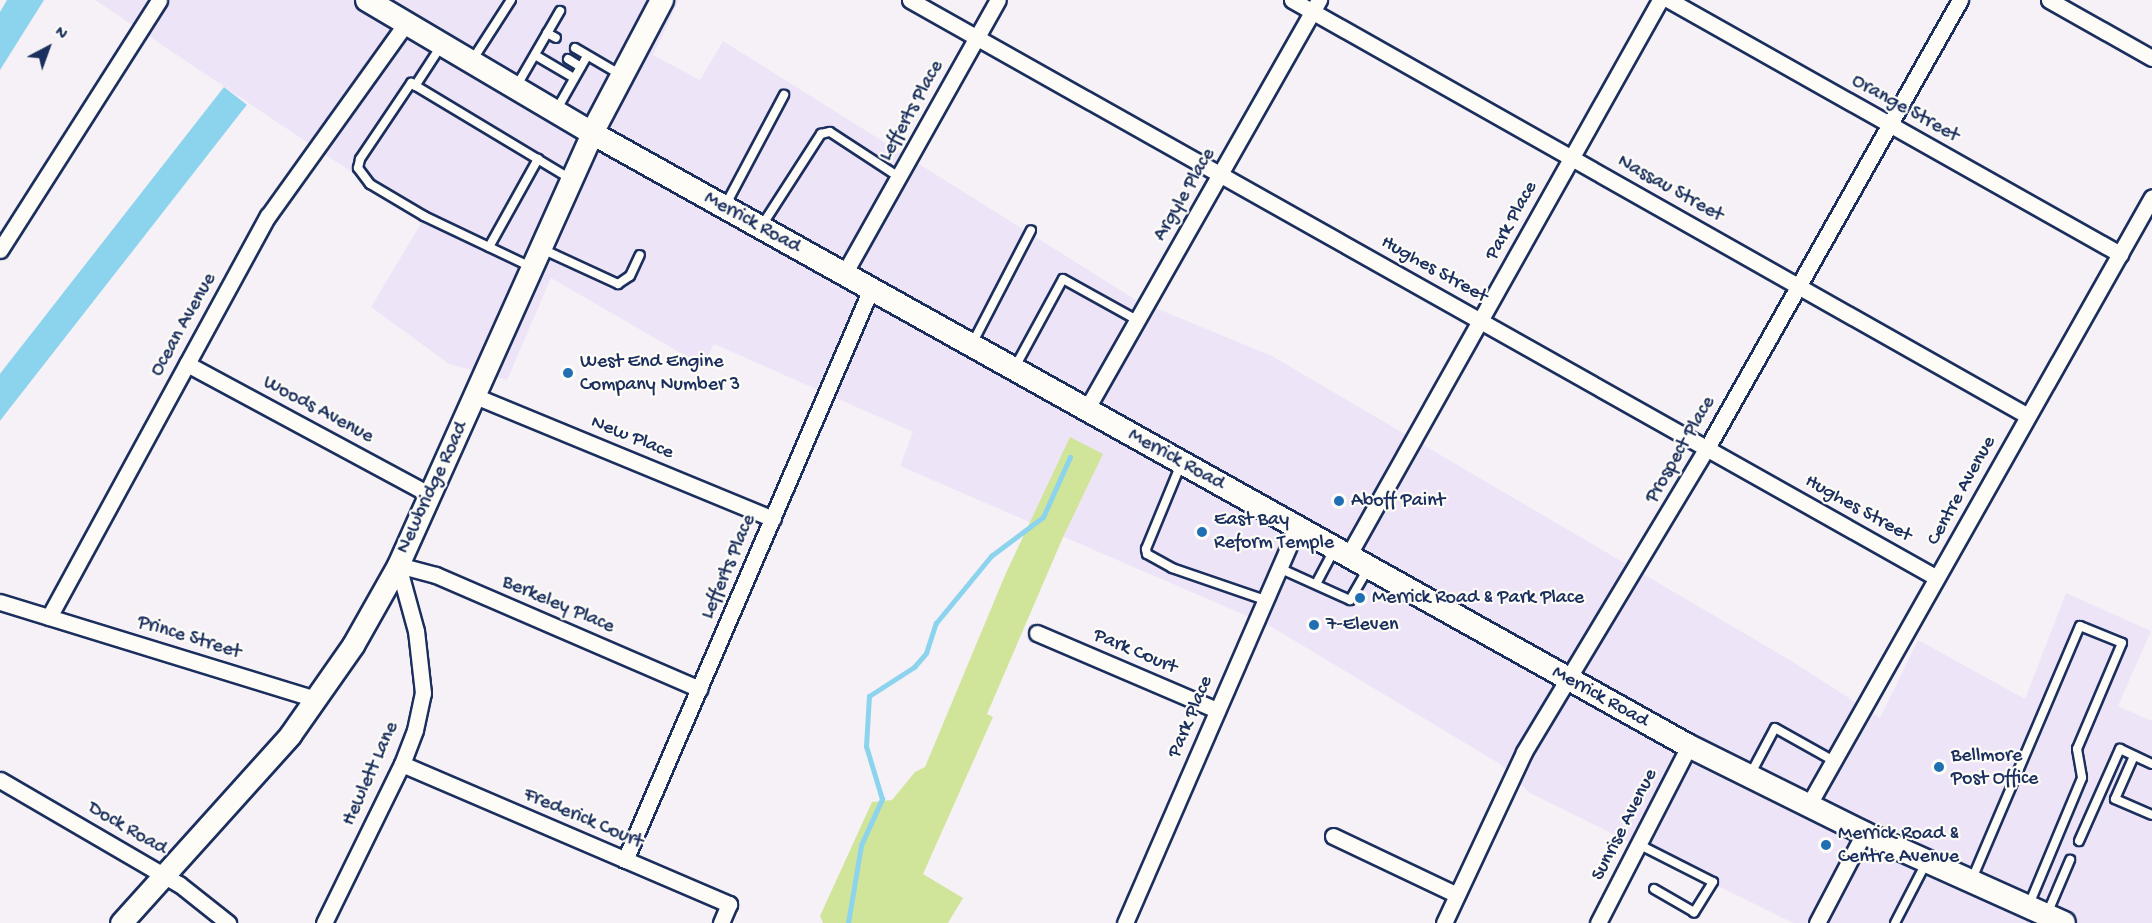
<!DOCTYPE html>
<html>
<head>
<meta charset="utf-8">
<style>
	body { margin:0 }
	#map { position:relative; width:2152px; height:923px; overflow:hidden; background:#f6f1f7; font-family:"Gochi Hand",sans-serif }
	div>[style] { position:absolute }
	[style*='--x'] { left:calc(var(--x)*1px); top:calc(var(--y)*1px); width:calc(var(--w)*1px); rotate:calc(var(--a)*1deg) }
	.built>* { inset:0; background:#eee4f7 }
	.green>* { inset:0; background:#d0e59a }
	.water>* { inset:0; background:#8cd4ed; transform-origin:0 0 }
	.stream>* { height:5px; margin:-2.5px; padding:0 2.5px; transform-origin:2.5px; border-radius:2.5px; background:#8cd4ed }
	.roads { filter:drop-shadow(2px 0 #1b2f5e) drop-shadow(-2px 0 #1b2f5e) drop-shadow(0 2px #1b2f5e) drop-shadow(0 -2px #1b2f5e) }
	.lane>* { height:8px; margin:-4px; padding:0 4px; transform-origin:4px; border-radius:4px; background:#fdfcf7 }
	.street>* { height:15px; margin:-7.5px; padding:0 7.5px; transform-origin:7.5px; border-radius:7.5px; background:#fdfcf7 }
	.secondary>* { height:21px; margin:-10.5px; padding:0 10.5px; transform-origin:10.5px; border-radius:10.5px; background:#fdfcf7 }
	.primary>* { height:22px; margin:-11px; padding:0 11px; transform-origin:11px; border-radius:11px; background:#fdfcf7 }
	.dots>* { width:16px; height:16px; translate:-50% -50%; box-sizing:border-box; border:3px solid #fdfcf7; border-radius:50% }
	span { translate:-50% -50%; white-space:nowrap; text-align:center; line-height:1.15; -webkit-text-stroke:4.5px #fdfcf7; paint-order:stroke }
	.street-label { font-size:20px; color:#1b2f5e }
	.poi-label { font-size:20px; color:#1b2f5e }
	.left { translate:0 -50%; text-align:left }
	.north { position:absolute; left:18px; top:18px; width:60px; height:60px; -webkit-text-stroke:4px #fdfcf7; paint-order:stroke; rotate:41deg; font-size:16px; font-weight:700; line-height:24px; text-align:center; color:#1b2f5e }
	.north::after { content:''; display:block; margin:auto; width:21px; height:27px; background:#1b2f5e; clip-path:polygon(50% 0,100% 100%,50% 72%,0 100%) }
</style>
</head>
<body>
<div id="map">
	<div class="built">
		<i style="clip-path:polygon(95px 0,679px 0,653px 55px,700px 80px,723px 41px,1136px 300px,1272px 356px,1793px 662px,1880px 718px,1918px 640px,2025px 699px,2066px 593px,2151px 631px,2118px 706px,2152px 721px,2152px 923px,1793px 923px,1530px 793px,1500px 764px,1270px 626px,900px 466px,913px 432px,714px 344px,703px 366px,551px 278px,507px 380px,449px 364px,371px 307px,423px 220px)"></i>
	</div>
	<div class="green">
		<i style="clip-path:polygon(1070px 437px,1103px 454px,1064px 535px,987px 714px,993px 717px,923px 874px,963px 898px,948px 923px,823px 923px,820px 916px,872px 802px,892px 800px,915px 772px,925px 767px,1006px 573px)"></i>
	</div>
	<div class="water">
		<i style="clip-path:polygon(7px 0,44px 0,0 70px,0 12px)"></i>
		<i style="left:224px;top:87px;width:29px;height:413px;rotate:38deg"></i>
	</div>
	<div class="stream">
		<i style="--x:848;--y:923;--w:79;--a:-80.5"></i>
		<i style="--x:861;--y:845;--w:51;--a:-65.5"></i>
		<i style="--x:882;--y:799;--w:55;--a:-106.8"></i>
		<i style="--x:866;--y:746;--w:50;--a:-86.6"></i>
		<i style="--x:869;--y:696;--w:54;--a:-32.8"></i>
		<i style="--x:914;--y:667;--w:18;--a:-49"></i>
		<i style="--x:926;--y:653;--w:32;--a:-72"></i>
		<i style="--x:936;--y:623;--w:87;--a:-50.6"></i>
		<i style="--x:991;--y:556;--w:65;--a:-36.9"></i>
		<i style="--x:1043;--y:517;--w:66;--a:-65.8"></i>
	</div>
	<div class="roads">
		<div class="lane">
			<i style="--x:547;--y:33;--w:10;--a:29"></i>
			<i style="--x:575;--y:48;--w:53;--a:30.4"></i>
			<i style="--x:535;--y:55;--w:45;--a:30.5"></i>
			<i style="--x:473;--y:59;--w:70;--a:-57.2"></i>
			<i style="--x:568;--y:59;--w:15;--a:32"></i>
			<i style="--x:415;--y:86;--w:48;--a:-57"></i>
			<i style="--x:516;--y:87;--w:88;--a:-59.9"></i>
			<i style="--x:557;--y:109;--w:61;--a:-60.5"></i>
			<i style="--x:725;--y:206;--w:126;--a:-62"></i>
			<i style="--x:761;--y:227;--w:111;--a:-57.2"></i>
			<i style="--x:821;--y:134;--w:9;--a:-13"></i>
			<i style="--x:830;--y:132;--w:82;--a:33.1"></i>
			<i style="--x:489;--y:247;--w:101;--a:-60.9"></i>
			<i style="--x:542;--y:249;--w:84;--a:24.7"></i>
			<i style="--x:618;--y:284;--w:14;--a:-34"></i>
			<i style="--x:630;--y:276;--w:23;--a:-65"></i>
			<i style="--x:531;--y:267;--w:119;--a:-154.5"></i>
			<i style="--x:424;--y:216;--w:63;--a:-149.3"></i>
			<i style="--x:370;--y:184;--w:20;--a:-127"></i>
			<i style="--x:358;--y:168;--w:9;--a:-77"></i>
			<i style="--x:360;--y:159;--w:92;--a:-56.1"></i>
			<i style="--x:411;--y:83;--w:187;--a:31"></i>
			<i style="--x:972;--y:344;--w:128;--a:-62.6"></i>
			<i style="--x:1015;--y:367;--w:100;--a:-61.4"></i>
			<i style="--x:1063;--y:279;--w:85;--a:29"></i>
			<i style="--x:1181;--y:464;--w:92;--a:112.4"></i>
			<i style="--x:1146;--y:549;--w:5;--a:79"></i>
			<i style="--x:1147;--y:554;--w:29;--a:29"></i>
			<i style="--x:1172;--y:568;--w:98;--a:19"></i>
			<i style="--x:1279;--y:568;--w:78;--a:24.3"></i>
			<i style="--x:1350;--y:600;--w:34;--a:-60"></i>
			<i style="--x:1316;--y:584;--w:38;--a:-62"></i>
			<i style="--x:2134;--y:756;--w:47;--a:113.8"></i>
			<i style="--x:2115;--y:799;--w:40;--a:23.4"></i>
			<i style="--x:1750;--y:775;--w:53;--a:-62"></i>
			<i style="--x:1775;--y:728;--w:68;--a:29.2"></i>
			<i style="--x:2079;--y:841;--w:101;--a:-66"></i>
			<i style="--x:2120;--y:749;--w:35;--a:25"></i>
			<i style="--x:1638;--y:844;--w:84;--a:26.9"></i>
			<i style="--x:1713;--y:882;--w:36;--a:122"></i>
			<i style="--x:1694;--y:912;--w:46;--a:-150.1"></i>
			<i style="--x:1972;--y:879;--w:275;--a:-66.9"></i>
			<i style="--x:2080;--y:626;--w:45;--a:22"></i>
			<i style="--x:2122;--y:643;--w:115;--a:113"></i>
			<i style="--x:2077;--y:749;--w:29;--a:80"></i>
			<i style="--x:2082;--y:778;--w:138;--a:112.7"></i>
			<i style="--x:2047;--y:914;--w:59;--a:-66.9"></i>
			<i style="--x:1895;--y:923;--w:68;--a:-62.7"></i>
		</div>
		<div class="street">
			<i style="--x:910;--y:0;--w:1178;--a:29.37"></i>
			<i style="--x:1292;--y:0;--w:845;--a:29.48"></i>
			<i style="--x:1669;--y:0;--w:518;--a:29.39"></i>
			<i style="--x:2049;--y:0;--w:118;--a:29.4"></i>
			<i style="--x:0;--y:250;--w:296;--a:-57.5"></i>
			<i style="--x:844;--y:274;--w:314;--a:-60.7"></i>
			<i style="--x:187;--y:364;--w:276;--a:28.3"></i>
			<i style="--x:475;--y:396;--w:322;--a:22.4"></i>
			<i style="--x:1086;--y:410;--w:472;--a:-60.4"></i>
			<i style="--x:1348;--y:556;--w:638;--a:-60.7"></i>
			<i style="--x:0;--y:602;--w:331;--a:17.1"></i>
			<i style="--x:49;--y:617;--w:457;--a:-61.4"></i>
			<i style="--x:268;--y:216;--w:237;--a:-54.4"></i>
			<i style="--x:1037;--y:633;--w:196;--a:23.2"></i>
			<i style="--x:402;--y:764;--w:356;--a:23.2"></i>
			<i style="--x:729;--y:904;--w:21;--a:113"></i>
			<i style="--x:0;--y:780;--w:207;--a:30.2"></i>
			<i style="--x:179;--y:884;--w:63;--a:38.5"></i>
			<i style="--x:1808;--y:806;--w:699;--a:-60.54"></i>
			<i style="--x:1333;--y:836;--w:137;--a:25.4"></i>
			<i style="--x:625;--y:860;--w:622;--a:-66.69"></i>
			<i style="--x:324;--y:923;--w:177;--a:-63.9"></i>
			<i style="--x:402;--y:764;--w:36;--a:-69"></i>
			<i style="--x:415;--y:730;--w:38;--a:-78"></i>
			<i style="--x:423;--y:693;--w:62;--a:-96.4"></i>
			<i style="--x:416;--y:631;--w:68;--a:-105.3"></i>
			<i style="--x:398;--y:565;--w:39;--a:15"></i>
			<i style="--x:436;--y:575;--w:287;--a:23.4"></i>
			<i style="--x:1125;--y:923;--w:431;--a:-66.5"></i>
			<i style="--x:1444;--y:923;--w:189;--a:-64.9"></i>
			<i style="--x:1524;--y:752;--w:355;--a:-59"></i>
			<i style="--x:1707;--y:448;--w:515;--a:-60.55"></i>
			<i style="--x:1598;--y:923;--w:199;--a:-62.8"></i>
			<i style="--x:1817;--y:923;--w:102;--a:-62.4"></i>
		</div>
		<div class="secondary">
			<i style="--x:121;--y:923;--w:253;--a:-48"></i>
			<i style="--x:290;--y:735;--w:110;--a:-55"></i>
			<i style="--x:353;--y:645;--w:92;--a:-60.6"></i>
			<i style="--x:398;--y:565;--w:474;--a:-65.8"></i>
		</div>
		<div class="primary">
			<i style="--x:367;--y:0;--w:261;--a:30.6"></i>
			<i style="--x:592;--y:133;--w:1257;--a:29.2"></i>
			<i style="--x:1689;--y:746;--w:195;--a:26.4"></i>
			<i style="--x:1864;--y:833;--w:219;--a:24.2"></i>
			<i style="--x:592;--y:133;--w:150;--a:-62.2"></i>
		</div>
	</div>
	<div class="dots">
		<i style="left:568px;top:373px;background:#1f6fb2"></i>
		<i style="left:1339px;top:501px;background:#1f6fb2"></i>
		<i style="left:1202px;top:532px;background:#1f6fb2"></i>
		<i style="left:1360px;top:598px;background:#1f6fb2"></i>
		<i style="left:1314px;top:625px;background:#1f6fb2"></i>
		<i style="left:1939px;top:767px;background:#1f6fb2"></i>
		<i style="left:1826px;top:845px;background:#1f6fb2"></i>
	</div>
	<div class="street-label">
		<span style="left:1905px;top:109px;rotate:29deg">Orange Street</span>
		<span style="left:912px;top:111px;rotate:-61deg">Lefferts Place</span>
		<span style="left:1670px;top:189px;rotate:29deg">Nassau Street</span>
		<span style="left:1185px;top:195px;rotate:-60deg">Argyle Place</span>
		<span style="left:1512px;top:221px;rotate:-61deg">Park Place</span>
		<span style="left:752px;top:223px;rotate:29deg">Merrick Road</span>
		<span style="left:1434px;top:270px;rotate:29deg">Hughes Street</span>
		<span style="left:184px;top:325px;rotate:-61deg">Ocean Avenue</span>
		<span style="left:318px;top:410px;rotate:28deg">Woods Avenue</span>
		<span style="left:632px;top:438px;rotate:22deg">New Place</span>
		<span style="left:1681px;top:450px;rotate:-60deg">Prospect Place</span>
		<span style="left:1176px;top:460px;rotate:29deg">Merrick Road</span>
		<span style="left:433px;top:488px;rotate:-65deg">Newbridge Road</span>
		<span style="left:1962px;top:491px;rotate:-61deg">Centre Avenue</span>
		<span style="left:1858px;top:509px;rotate:29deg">Hughes Street</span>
		<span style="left:729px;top:567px;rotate:-67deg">Lefferts Place</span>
		<span style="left:558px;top:605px;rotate:23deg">Berkeley Place</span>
		<span style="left:189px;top:638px;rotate:17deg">Prince Street</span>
		<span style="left:1135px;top:652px;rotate:23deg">Park Court</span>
		<span style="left:1600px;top:697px;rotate:29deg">Merrick Road</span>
		<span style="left:1191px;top:717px;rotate:-67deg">Park Place</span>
		<span style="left:371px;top:774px;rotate:-66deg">Hewlett Lane</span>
		<span style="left:583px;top:819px;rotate:23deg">Frederick Court</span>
		<span style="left:1625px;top:825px;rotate:-63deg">Sunrise Avenue</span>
		<span style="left:127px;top:829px;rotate:30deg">Dock Road</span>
	</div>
	<div class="poi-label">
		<span class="left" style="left:580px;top:374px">West End Engine<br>Company Number 3</span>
		<span class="left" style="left:1351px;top:501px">Aboff Paint</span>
		<span class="left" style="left:1214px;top:532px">East Bay<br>Reform Temple</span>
		<span class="left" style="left:1372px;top:598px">Merrick Road &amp; Park Place</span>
		<span class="left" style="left:1326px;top:625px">7-Eleven</span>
		<span class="left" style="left:1951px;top:768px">Bellmore<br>Post Office</span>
		<span class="left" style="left:1838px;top:846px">Merrick Road &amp;<br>Centre Avenue</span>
	</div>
	<div class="north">N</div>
</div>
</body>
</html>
